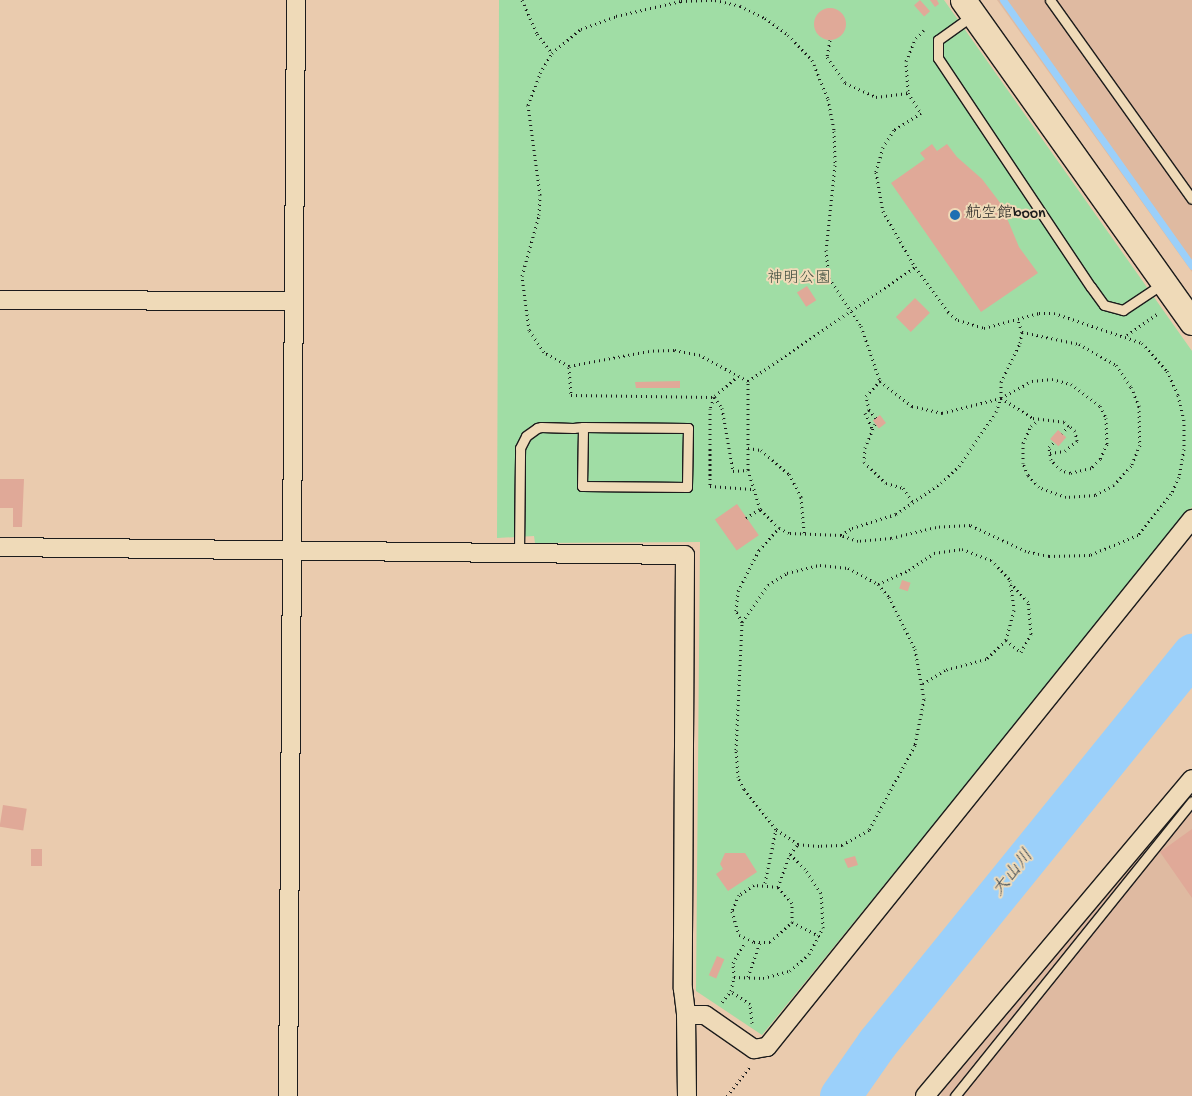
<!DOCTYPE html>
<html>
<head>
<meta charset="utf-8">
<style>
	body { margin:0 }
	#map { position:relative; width:1192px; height:1096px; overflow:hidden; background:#eacbae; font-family:"Gochi Hand","Klee One",sans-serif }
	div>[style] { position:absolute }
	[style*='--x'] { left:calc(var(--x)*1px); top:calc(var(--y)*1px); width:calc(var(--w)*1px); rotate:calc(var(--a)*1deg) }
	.built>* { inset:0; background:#dfbaa1 }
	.green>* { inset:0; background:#a0dda5 }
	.stream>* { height:7px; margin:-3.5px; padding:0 3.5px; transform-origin:3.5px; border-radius:3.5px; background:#9bd0fa }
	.river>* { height:41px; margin:-20.5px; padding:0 20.5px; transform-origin:20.5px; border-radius:20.5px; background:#9bd0fa }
	.building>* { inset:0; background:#e0a998; transform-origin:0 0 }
	.round { border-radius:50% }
	.path>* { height:3px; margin-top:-1.5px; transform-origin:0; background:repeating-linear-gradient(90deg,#1c1c1c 0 1px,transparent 0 5px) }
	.roads { filter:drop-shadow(1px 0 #1c1c1c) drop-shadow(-1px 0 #1c1c1c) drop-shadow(0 1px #1c1c1c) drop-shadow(0 -1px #1c1c1c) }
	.lane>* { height:9px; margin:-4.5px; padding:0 4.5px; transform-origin:4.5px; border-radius:4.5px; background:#efdab8 }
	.street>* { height:18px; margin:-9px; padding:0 9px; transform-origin:9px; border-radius:9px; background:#efdab8 }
	.secondary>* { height:25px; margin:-12.5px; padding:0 12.5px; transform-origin:12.5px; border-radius:12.5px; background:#efdab8 }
	.dots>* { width:14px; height:14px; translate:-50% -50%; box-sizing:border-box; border:2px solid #efdab8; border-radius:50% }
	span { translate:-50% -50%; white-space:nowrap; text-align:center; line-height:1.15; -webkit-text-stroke:4px #efdab8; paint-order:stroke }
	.poi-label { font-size:16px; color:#1c1c1c }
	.left { translate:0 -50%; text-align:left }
	.park-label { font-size:16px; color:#3d4c3e }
	.water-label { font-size:18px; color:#3c4954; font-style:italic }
</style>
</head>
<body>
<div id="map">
	<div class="built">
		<i style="clip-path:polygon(997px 0,1192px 0,1192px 272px)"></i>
		<i style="clip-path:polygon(1192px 788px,1192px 1096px,941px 1096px,942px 1090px)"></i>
	</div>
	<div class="green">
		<i style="clip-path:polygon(499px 0,944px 0,1192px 351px,1192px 507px,762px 1035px,696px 991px,700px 542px,535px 543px,534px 536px,497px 538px)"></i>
	</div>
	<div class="stream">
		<i style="--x:1003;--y:0;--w:326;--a:54.6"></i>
	</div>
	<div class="river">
		<i style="--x:840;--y:1096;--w:65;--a:-55.1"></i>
		<i style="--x:877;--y:1043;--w:501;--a:-51"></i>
	</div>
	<div class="building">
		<i style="left:920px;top:0;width:15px;height:8px;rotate:48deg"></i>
		<i style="clip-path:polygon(930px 0,937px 0,939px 4px,935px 7px)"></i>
		<i class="round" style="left:814px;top:8px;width:32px;height:32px"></i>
		<i style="clip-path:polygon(932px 144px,937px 151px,947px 144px,957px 157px,982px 179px,1001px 204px,1019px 247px,1038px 273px,981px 312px,891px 183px,925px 159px,920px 153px)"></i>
		<i style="left:807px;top:286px;width:17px;height:12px;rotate:57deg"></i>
		<i style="left:915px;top:298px;width:21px;height:27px;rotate:45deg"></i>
		<i style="clip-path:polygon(680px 381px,680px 388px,636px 388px,635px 382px)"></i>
		<i style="left:880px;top:415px;width:10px;height:9px;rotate:53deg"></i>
		<i style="left:1058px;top:430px;width:11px;height:12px;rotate:41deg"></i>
		<i style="clip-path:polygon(0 479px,24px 479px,22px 527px,13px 527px,13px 508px,0 508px)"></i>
		<i style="left:737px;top:504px;width:38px;height:27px;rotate:55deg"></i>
		<i style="left:902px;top:580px;width:9px;height:9px;rotate:18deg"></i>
		<i style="left:3px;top:805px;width:24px;height:22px;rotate:9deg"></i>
		<i style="clip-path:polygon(1192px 829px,1192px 898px,1160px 852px)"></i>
		<i style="left:31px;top:849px;width:11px;height:17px"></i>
		<i style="clip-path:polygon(725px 853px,745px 853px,757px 872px,728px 891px,716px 874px,723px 869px,720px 864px)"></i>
		<i style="clip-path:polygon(855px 856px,858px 865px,848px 868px,844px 859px)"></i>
		<i style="left:717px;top:956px;width:8px;height:21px;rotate:23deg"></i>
	</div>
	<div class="path">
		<i style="--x:522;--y:0;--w:37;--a:66"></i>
		<i style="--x:537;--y:34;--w:24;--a:52"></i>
		<i style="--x:830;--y:40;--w:17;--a:100"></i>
		<i style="--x:827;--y:57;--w:32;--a:55"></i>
		<i style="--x:845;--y:83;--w:34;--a:24"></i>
		<i style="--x:876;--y:97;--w:32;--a:-7"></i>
		<i style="--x:908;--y:93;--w:24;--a:57"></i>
		<i style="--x:921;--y:113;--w:32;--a:148"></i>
		<i style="--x:894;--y:130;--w:20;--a:123"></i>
		<i style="--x:883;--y:147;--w:26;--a:106"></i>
		<i style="--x:876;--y:172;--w:40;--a:80"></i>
		<i style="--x:883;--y:211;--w:64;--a:60.3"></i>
		<i style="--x:915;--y:267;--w:56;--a:53.7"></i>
		<i style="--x:948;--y:312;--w:13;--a:39"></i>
		<i style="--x:958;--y:320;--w:27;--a:17"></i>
		<i style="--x:984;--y:328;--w:57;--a:-15.3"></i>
		<i style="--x:1039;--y:313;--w:15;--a:0"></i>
		<i style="--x:1054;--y:313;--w:93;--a:18.8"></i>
		<i style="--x:1142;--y:343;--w:38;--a:48"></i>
		<i style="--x:1167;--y:371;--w:26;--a:65"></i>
		<i style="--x:1178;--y:395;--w:26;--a:77"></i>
		<i style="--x:1184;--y:420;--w:29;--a:90"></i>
		<i style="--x:1184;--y:449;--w:28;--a:100"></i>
		<i style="--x:1179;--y:477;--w:19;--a:115"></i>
		<i style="--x:1171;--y:494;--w:53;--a:128.8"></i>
		<i style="--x:1138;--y:535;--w:52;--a:157.4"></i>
		<i style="--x:1090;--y:555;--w:41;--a:178.6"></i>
		<i style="--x:1049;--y:556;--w:24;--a:-168"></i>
		<i style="--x:1026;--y:551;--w:62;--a:-155.1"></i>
		<i style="--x:970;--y:525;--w:34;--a:177"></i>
		<i style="--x:936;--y:527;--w:46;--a:166.3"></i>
		<i style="--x:891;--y:538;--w:33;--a:175"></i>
		<i style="--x:858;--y:541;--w:18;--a:-161"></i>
		<i style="--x:841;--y:535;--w:52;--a:-177.8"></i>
		<i style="--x:789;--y:533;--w:11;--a:-153"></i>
		<i style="--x:779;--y:528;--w:27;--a:-135"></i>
		<i style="--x:760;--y:509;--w:41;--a:-107.1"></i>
		<i style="--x:748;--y:470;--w:89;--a:-90"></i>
		<i style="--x:748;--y:381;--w:202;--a:-34.3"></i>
		<i style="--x:908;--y:91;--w:30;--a:-94"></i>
		<i style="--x:906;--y:61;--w:25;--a:-67"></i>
		<i style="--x:916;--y:38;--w:11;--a:-45"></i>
		<i style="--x:1022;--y:332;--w:58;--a:11.9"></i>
		<i style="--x:1079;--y:344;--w:43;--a:29.6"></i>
		<i style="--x:1116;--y:365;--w:27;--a:56"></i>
		<i style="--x:1131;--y:387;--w:21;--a:67"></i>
		<i style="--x:1139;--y:406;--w:39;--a:89"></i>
		<i style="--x:1140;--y:445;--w:23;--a:113"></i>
		<i style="--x:1131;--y:466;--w:25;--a:132"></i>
		<i style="--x:1114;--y:485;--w:21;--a:152"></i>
		<i style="--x:1095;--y:495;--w:29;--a:176"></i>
		<i style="--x:1066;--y:497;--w:29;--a:-160"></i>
		<i style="--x:1039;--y:487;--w:16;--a:-133"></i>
		<i style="--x:1028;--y:475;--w:13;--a:-113"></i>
		<i style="--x:1023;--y:463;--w:20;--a:-90"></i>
		<i style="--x:1023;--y:443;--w:19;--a:-65"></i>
		<i style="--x:1031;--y:426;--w:10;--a:-37"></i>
		<i style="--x:1127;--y:335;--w:37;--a:-35"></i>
		<i style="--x:569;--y:367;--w:28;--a:86"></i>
		<i style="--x:571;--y:395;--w:143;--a:0.8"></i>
		<i style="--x:714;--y:397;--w:14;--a:54"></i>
		<i style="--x:722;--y:408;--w:64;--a:80.1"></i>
		<i style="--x:733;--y:471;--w:15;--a:-4"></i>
		<i style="--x:748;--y:381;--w:55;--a:-151.6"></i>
		<i style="--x:700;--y:355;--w:26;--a:-169"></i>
		<i style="--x:674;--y:350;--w:25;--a:178"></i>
		<i style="--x:649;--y:351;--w:81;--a:169.4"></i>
		<i style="--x:569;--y:366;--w:29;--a:-151"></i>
		<i style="--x:544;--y:352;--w:27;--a:-124"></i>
		<i style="--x:529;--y:330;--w:54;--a:-97.4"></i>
		<i style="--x:522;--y:276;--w:63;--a:-74.4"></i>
		<i style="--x:539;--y:215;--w:20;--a:-87"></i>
		<i style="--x:540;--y:195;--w:91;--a:-97.6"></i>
		<i style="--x:528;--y:105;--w:34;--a:-69"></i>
		<i style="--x:540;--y:73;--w:23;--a:-59"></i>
		<i style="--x:552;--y:53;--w:38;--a:-40"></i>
		<i style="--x:581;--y:29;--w:37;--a:-20"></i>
		<i style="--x:616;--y:16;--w:67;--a:-13"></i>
		<i style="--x:681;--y:1;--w:34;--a:-2"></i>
		<i style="--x:715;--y:0;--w:26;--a:13"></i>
		<i style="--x:740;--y:6;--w:28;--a:26"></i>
		<i style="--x:765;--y:18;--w:29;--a:36"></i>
		<i style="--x:788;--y:35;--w:35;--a:46"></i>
		<i style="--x:812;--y:60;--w:42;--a:67.7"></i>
		<i style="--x:828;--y:99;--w:33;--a:79"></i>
		<i style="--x:834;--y:131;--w:34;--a:88"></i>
		<i style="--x:835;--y:165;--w:85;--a:96"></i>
		<i style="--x:826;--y:250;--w:28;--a:84"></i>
		<i style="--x:829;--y:278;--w:58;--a:56.3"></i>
		<i style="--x:861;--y:326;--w:58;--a:70.9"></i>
		<i style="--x:880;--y:381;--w:41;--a:38"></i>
		<i style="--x:912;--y:406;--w:31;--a:13"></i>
		<i style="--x:942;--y:413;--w:61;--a:-14.3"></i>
		<i style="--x:1001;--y:398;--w:35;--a:-29"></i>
		<i style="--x:1032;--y:381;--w:20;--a:-6"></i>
		<i style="--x:1052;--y:379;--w:20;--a:15"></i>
		<i style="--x:1071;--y:384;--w:36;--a:37"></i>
		<i style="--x:1100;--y:406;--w:13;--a:63"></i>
		<i style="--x:1106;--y:418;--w:26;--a:88"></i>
		<i style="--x:1107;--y:444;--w:17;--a:115"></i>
		<i style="--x:1100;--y:459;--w:13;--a:135"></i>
		<i style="--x:1091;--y:468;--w:22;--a:167"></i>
		<i style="--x:1070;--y:473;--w:9;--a:-162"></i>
		<i style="--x:1061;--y:470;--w:14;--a:-135"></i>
		<i style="--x:1051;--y:460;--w:13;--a:-99"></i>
		<i style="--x:1049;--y:447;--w:7;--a:-45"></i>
		<i style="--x:715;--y:396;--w:30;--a:-41"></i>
		<i style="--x:714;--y:397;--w:13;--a:108"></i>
		<i style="--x:710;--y:409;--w:77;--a:90"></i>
		<i style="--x:710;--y:486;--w:42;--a:4.1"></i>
		<i style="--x:1001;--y:398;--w:38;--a:32"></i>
		<i style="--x:1033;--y:418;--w:31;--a:7"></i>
		<i style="--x:1064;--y:422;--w:6;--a:39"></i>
		<i style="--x:1069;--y:426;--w:10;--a:135"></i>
		<i style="--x:869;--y:410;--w:5;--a:143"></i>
		<i style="--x:865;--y:413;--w:19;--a:65"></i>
		<i style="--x:876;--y:418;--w:11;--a:-131"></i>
		<i style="--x:869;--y:410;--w:14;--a:-102"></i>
		<i style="--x:866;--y:396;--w:21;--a:-47"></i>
		<i style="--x:875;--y:424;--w:25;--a:113"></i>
		<i style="--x:865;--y:447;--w:15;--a:94"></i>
		<i style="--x:864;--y:462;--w:30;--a:44"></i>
		<i style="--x:886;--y:483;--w:18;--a:16"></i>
		<i style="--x:903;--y:488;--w:18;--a:56"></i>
		<i style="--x:748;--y:448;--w:13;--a:9"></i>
		<i style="--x:761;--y:450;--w:37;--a:41"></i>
		<i style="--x:789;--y:474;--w:26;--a:62"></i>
		<i style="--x:801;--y:497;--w:37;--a:85"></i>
		<i style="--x:1050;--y:453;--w:15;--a:-8"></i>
		<i style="--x:1065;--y:451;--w:16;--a:-40"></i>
		<i style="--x:1077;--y:441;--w:10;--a:-101"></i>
		<i style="--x:1075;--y:431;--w:8;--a:-140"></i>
		<i style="--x:746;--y:518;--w:17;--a:-33"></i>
		<i style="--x:841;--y:535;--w:13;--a:-32"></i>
		<i style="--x:852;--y:528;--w:46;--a:-17.7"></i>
		<i style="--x:896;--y:514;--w:55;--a:-34.6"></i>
		<i style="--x:941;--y:483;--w:25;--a:-43"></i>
		<i style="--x:959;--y:466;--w:65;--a:-55.6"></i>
		<i style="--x:996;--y:412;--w:15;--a:-70"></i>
		<i style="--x:1001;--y:398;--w:16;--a:-90"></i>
		<i style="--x:1001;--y:382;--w:43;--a:-64"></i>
		<i style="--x:1020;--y:343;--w:11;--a:-80"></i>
		<i style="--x:1022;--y:332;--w:13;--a:-108"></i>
		<i style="--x:820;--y:565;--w:28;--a:6"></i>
		<i style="--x:848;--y:568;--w:34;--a:28"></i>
		<i style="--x:878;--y:584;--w:17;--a:50"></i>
		<i style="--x:889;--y:597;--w:58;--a:63.4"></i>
		<i style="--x:915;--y:649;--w:51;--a:79.8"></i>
		<i style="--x:924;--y:699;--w:47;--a:101.1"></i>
		<i style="--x:915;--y:745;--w:97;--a:118.4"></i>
		<i style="--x:869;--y:830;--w:31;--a:151"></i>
		<i style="--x:842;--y:845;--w:23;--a:178"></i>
		<i style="--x:819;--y:846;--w:21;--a:-175"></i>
		<i style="--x:798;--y:844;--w:27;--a:-146"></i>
		<i style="--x:776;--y:829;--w:51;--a:-128.7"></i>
		<i style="--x:744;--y:789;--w:13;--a:-117"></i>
		<i style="--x:738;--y:777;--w:27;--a:-94"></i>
		<i style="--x:736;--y:750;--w:128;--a:-87.3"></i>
		<i style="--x:742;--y:622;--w:45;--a:-54.9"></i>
		<i style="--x:768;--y:585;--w:22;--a:-32"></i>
		<i style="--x:787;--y:573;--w:34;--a:-14"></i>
		<i style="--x:878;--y:584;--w:34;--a:-24"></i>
		<i style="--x:909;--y:570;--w:30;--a:-34"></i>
		<i style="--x:934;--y:553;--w:28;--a:-8"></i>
		<i style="--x:962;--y:549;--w:31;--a:21"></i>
		<i style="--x:991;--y:560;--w:28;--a:46"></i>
		<i style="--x:1010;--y:580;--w:30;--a:82"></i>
		<i style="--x:1014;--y:610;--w:31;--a:105"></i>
		<i style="--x:1006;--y:640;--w:28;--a:136"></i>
		<i style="--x:986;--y:659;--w:42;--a:165"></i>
		<i style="--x:945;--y:670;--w:26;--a:148"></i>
		<i style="--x:742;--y:622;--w:13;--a:-119"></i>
		<i style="--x:736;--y:611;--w:20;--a:-84"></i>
		<i style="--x:738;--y:591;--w:46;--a:-62.9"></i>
		<i style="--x:759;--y:550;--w:30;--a:-48"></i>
		<i style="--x:1006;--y:640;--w:19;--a:39"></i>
		<i style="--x:1021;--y:652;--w:21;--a:-61"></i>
		<i style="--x:1031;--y:634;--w:32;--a:-95"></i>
		<i style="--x:1028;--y:602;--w:25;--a:-132"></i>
		<i style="--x:765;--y:883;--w:55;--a:-78.5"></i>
		<i style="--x:778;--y:887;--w:24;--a:-175"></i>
		<i style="--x:754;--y:885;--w:18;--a:146"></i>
		<i style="--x:739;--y:895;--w:17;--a:114"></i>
		<i style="--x:732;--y:911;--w:25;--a:74"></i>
		<i style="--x:739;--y:935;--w:17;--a:25"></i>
		<i style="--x:754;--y:942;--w:16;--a:0"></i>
		<i style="--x:770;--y:942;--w:30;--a:-42"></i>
		<i style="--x:792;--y:922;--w:19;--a:-90"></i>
		<i style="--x:792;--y:903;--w:21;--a:-131"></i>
		<i style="--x:778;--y:887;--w:35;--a:-70"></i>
		<i style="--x:792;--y:922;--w:31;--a:27"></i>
		<i style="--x:734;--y:977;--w:14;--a:-94"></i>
		<i style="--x:733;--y:963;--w:24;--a:-60"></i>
		<i style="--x:748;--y:977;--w:36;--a:-71"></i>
		<i style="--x:722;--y:1002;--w:14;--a:-51"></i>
		<i style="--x:752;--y:1023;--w:19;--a:-96"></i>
		<i style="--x:750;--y:1004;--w:23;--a:-146"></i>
		<i style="--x:731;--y:991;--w:14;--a:-78"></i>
		<i style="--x:734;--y:977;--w:29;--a:2"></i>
		<i style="--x:763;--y:978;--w:28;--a:-15"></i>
		<i style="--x:790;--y:971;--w:25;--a:-42"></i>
		<i style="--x:809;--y:954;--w:30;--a:-62"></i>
		<i style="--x:823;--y:928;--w:35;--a:-93"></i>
		<i style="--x:821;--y:893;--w:29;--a:-124"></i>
		<i style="--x:805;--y:869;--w:21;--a:-135"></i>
		<i style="--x:790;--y:854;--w:13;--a:-51"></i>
		<i style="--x:727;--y:1096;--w:37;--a:-52"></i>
	</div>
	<div class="roads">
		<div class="lane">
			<i style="--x:1050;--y:0;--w:244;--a:54.5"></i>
			<i style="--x:973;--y:15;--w:43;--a:144.5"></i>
			<i style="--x:938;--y:40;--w:18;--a:90"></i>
			<i style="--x:938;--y:58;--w:275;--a:56.3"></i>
			<i style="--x:1091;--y:287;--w:22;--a:54"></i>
			<i style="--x:1104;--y:305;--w:20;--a:15"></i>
			<i style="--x:1123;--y:310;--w:47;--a:-33.7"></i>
			<i style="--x:519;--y:552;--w:104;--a:-89.4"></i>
			<i style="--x:520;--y:448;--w:13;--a:-63"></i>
			<i style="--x:526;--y:436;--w:14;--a:-36"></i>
			<i style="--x:537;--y:428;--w:4;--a:-14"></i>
			<i style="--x:541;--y:427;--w:32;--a:2"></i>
			<i style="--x:573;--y:428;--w:10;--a:-6"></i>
			<i style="--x:583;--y:427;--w:105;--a:0.5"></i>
			<i style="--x:688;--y:428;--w:59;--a:91"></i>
			<i style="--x:687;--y:487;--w:105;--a:-179.5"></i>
			<i style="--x:582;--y:486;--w:59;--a:-89"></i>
			<i style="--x:955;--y:1096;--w:378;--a:-51.2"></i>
		</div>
		<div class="street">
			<i style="--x:0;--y:300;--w:294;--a:0.2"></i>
			<i style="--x:0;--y:547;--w:685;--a:0.67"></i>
			<i style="--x:685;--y:555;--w:434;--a:90.3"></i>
			<i style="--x:683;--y:989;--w:26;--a:83"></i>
			<i style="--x:686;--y:1015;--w:81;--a:89.3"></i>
			<i style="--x:686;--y:1015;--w:19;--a:0"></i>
			<i style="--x:705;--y:1015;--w:60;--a:34.8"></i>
			<i style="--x:754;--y:1049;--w:13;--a:-9"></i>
			<i style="--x:767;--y:1047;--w:678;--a:-51.17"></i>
			<i style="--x:288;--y:1096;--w:1096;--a:-89.58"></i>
			<i style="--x:925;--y:1096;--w:414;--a:-49.9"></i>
		</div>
		<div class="secondary">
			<i style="--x:963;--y:0;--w:395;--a:54.6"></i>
		</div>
	</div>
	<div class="dots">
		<i style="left:955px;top:215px;background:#1f6fb2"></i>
	</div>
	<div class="poi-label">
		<span class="left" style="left:965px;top:215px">航空館boon</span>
	</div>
	<div class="park-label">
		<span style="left:799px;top:280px">神明公園</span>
	</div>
	<div class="water-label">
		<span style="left:1014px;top:874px;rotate:-51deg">大山川</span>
	</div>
</div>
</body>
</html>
